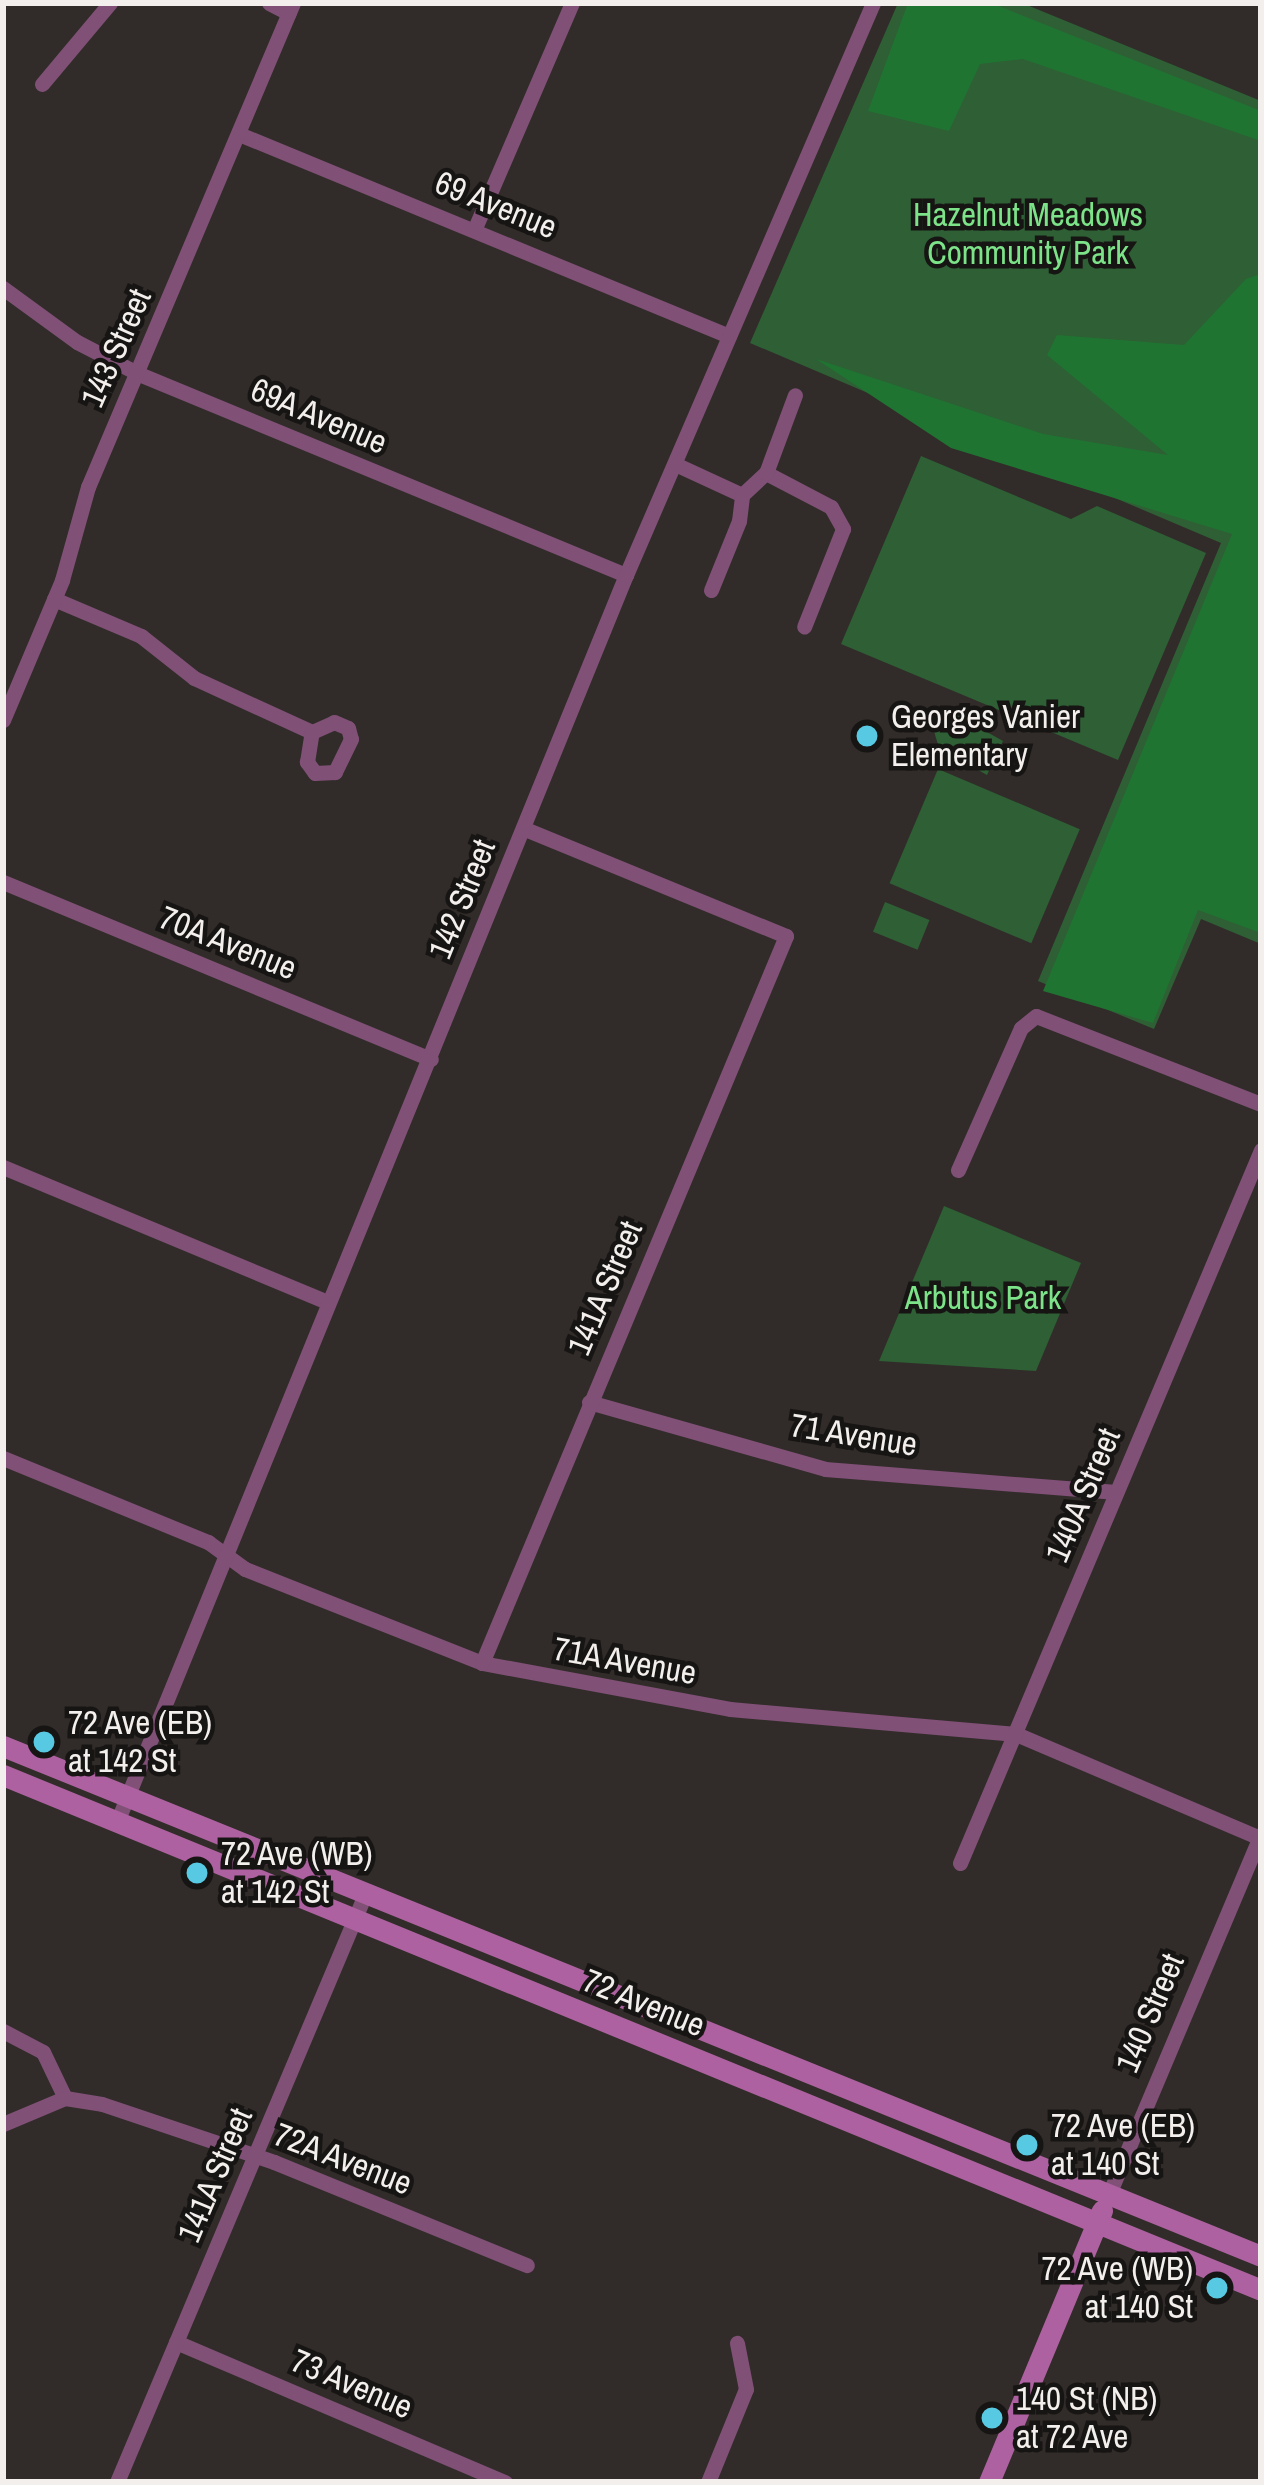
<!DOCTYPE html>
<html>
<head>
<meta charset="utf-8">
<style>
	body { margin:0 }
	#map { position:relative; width:1264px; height:2485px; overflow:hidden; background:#312c29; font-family:"Archivo Narrow",sans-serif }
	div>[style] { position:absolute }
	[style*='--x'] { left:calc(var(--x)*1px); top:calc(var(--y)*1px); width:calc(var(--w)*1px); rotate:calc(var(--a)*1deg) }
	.green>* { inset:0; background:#2e5f35; transform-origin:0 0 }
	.forest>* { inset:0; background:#207432 }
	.minor>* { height:15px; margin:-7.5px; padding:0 7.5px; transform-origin:7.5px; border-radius:7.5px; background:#805077 }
	.secondary>* { height:21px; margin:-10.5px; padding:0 10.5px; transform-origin:10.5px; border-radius:10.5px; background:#ae61a0 }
	.dots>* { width:33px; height:33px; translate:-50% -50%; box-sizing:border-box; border:6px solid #171514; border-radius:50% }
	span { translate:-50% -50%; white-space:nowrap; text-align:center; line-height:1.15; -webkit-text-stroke:9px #171514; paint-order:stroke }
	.street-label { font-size:33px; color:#f2efec }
	.park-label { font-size:33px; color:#7ce389 }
	.poi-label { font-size:33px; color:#f2efec }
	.left { translate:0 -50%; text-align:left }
	.right { translate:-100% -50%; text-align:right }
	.frame { position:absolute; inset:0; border:6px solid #f2efec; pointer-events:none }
</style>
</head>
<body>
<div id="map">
	<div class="green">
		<i style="clip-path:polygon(898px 3px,1022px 3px,1261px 101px,1261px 944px,1201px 919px,1154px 1029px,1038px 981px,1221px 543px,750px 343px)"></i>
		<i style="clip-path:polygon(921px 456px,1071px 519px,1097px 506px,1206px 553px,1118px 760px,841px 644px)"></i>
		<i style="clip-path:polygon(953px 713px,1003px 741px,987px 775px,939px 748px,933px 728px)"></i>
		<i style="left:938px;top:769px;width:154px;height:124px;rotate:23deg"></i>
		<i style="left:885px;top:902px;width:48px;height:32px;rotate:22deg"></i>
		<i style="clip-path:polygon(944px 1206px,1081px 1263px,1036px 1371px,879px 1361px)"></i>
	</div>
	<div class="forest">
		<i style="clip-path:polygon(908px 3px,991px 3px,1261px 111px,1261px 141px,1023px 59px,980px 64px,949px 131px,868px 111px)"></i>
		<i style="clip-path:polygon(1261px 274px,1261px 933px,1198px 910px,1153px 1023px,1043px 991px,1232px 534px,951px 448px,816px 359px,1043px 434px,1168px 455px,1047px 355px,1057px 335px,1184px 345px,1246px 279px)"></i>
	</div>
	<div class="minor">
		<i style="--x:269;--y:3;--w:22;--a:27"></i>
		<i style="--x:42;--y:84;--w:106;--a:-50"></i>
		<i style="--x:239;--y:134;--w:530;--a:22.4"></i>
		<i style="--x:475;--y:228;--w:245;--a:-66.7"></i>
		<i style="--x:3;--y:288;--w:92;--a:36.1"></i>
		<i style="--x:77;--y:342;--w:70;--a:27.3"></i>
		<i style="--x:139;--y:374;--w:527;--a:22.43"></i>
		<i style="--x:675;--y:464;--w:74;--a:24.8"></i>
		<i style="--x:766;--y:473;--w:73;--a:27.6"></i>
		<i style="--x:831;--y:507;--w:25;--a:61"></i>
		<i style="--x:843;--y:529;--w:105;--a:111.7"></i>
		<i style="--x:711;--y:590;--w:74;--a:-67.9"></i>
		<i style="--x:739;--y:521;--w:26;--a:-83"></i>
		<i style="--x:742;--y:495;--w:33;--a:-43"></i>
		<i style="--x:766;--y:473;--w:83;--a:-69.6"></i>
		<i style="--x:54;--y:599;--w:95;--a:23"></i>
		<i style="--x:141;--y:636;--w:68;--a:38.4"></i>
		<i style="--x:194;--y:678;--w:130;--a:24.6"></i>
		<i style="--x:3;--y:720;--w:152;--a:-67.1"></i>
		<i style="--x:62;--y:580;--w:97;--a:-74.4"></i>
		<i style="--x:88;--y:487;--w:526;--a:-67.04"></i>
		<i style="--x:334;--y:722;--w:15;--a:23"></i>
		<i style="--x:348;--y:728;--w:11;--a:75"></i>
		<i style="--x:351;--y:739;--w:37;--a:116"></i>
		<i style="--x:335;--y:772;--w:20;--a:177"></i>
		<i style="--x:315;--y:773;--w:14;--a:-126"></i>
		<i style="--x:307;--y:762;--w:30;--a:-81"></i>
		<i style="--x:312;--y:732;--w:24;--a:-24"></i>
		<i style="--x:3;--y:882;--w:463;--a:22.5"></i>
		<i style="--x:3;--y:1167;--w:352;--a:22.6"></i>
		<i style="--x:958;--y:1170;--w:155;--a:-66.1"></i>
		<i style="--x:1021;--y:1028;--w:19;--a:-39"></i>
		<i style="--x:1036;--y:1016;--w:242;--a:21.4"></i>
		<i style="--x:589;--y:1402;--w:245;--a:15.8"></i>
		<i style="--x:825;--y:1469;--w:292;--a:4.5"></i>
		<i style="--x:3;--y:1458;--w:222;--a:22.3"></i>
		<i style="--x:208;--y:1542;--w:46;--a:36.1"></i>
		<i style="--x:245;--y:1569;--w:255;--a:21.6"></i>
		<i style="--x:482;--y:1663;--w:252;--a:10.5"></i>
		<i style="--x:730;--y:1709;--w:287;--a:5"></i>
		<i style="--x:1016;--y:1734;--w:265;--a:23.1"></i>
		<i style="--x:482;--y:1663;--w:788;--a:-67.31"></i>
		<i style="--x:786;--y:936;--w:284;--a:-157.7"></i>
		<i style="--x:117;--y:1822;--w:1347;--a:-67.8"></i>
		<i style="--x:626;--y:575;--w:623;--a:-66.64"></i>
		<i style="--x:960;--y:1863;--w:774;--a:-67.11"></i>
		<i style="--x:3;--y:2031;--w:45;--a:27.7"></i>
		<i style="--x:43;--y:2052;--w:51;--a:64.4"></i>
		<i style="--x:3;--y:2124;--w:67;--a:-22.8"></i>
		<i style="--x:65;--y:2098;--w:37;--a:9"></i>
		<i style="--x:102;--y:2104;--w:182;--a:18.6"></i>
		<i style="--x:274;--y:2162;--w:273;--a:22.2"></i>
		<i style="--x:1109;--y:2194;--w:390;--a:-67.1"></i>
		<i style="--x:176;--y:2342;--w:358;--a:23.1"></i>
		<i style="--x:117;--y:2482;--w:640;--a:-67.12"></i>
		<i style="--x:708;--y:2482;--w:100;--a:-67.8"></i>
		<i style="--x:746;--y:2389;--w:47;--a:-101.1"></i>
	</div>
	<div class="secondary">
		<i style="--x:3;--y:1746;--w:1357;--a:22.07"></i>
		<i style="--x:3;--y:1775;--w:1359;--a:22.26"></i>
		<i style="--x:989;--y:2482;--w:294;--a:-67.4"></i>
	</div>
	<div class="dots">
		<i style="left:867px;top:736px;background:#57c9e2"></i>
		<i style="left:44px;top:1742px;background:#57c9e2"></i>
		<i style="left:197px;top:1873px;background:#57c9e2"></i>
		<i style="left:1027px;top:2145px;background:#57c9e2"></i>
		<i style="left:1217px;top:2288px;background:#57c9e2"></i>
		<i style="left:992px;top:2418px;background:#57c9e2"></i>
	</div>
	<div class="street-label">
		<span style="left:496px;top:205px;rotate:22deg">69 Avenue</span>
		<span style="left:116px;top:348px;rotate:-66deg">143 Street</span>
		<span style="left:319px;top:416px;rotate:23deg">69A Avenue</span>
		<span style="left:462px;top:899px;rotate:-68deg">142 Street</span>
		<span style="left:228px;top:943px;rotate:22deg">70A Avenue</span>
		<span style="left:605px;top:1288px;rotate:-67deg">141A Street</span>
		<span style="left:854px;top:1435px;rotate:9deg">71 Avenue</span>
		<span style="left:1083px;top:1495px;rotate:-67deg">140A Street</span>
		<span style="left:625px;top:1661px;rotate:10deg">71A Avenue</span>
		<span style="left:644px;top:2003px;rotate:22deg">72 Avenue</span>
		<span style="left:1150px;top:2013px;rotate:-67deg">140 Street</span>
		<span style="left:343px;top:2159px;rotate:21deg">72A Avenue</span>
		<span style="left:215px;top:2175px;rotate:-67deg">141A Street</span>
		<span style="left:352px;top:2384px;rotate:23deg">73 Avenue</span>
	</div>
	<div class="park-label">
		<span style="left:1028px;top:234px">Hazelnut Meadows<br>Community Park</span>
		<span style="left:983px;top:1298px">Arbutus Park</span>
	</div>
	<div class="poi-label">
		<span class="left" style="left:891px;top:736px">Georges Vanier<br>Elementary</span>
		<span class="left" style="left:68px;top:1742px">72 Ave (EB)<br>at 142 St</span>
		<span class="left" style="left:221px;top:1873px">72 Ave (WB)<br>at 142 St</span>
		<span class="left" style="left:1051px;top:2145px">72 Ave (EB)<br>at 140 St</span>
		<span class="right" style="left:1193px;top:2288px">72 Ave (WB)<br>at 140 St</span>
		<span class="left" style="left:1016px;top:2418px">140 St (NB)<br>at 72 Ave</span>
	</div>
	<div class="frame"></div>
</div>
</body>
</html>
